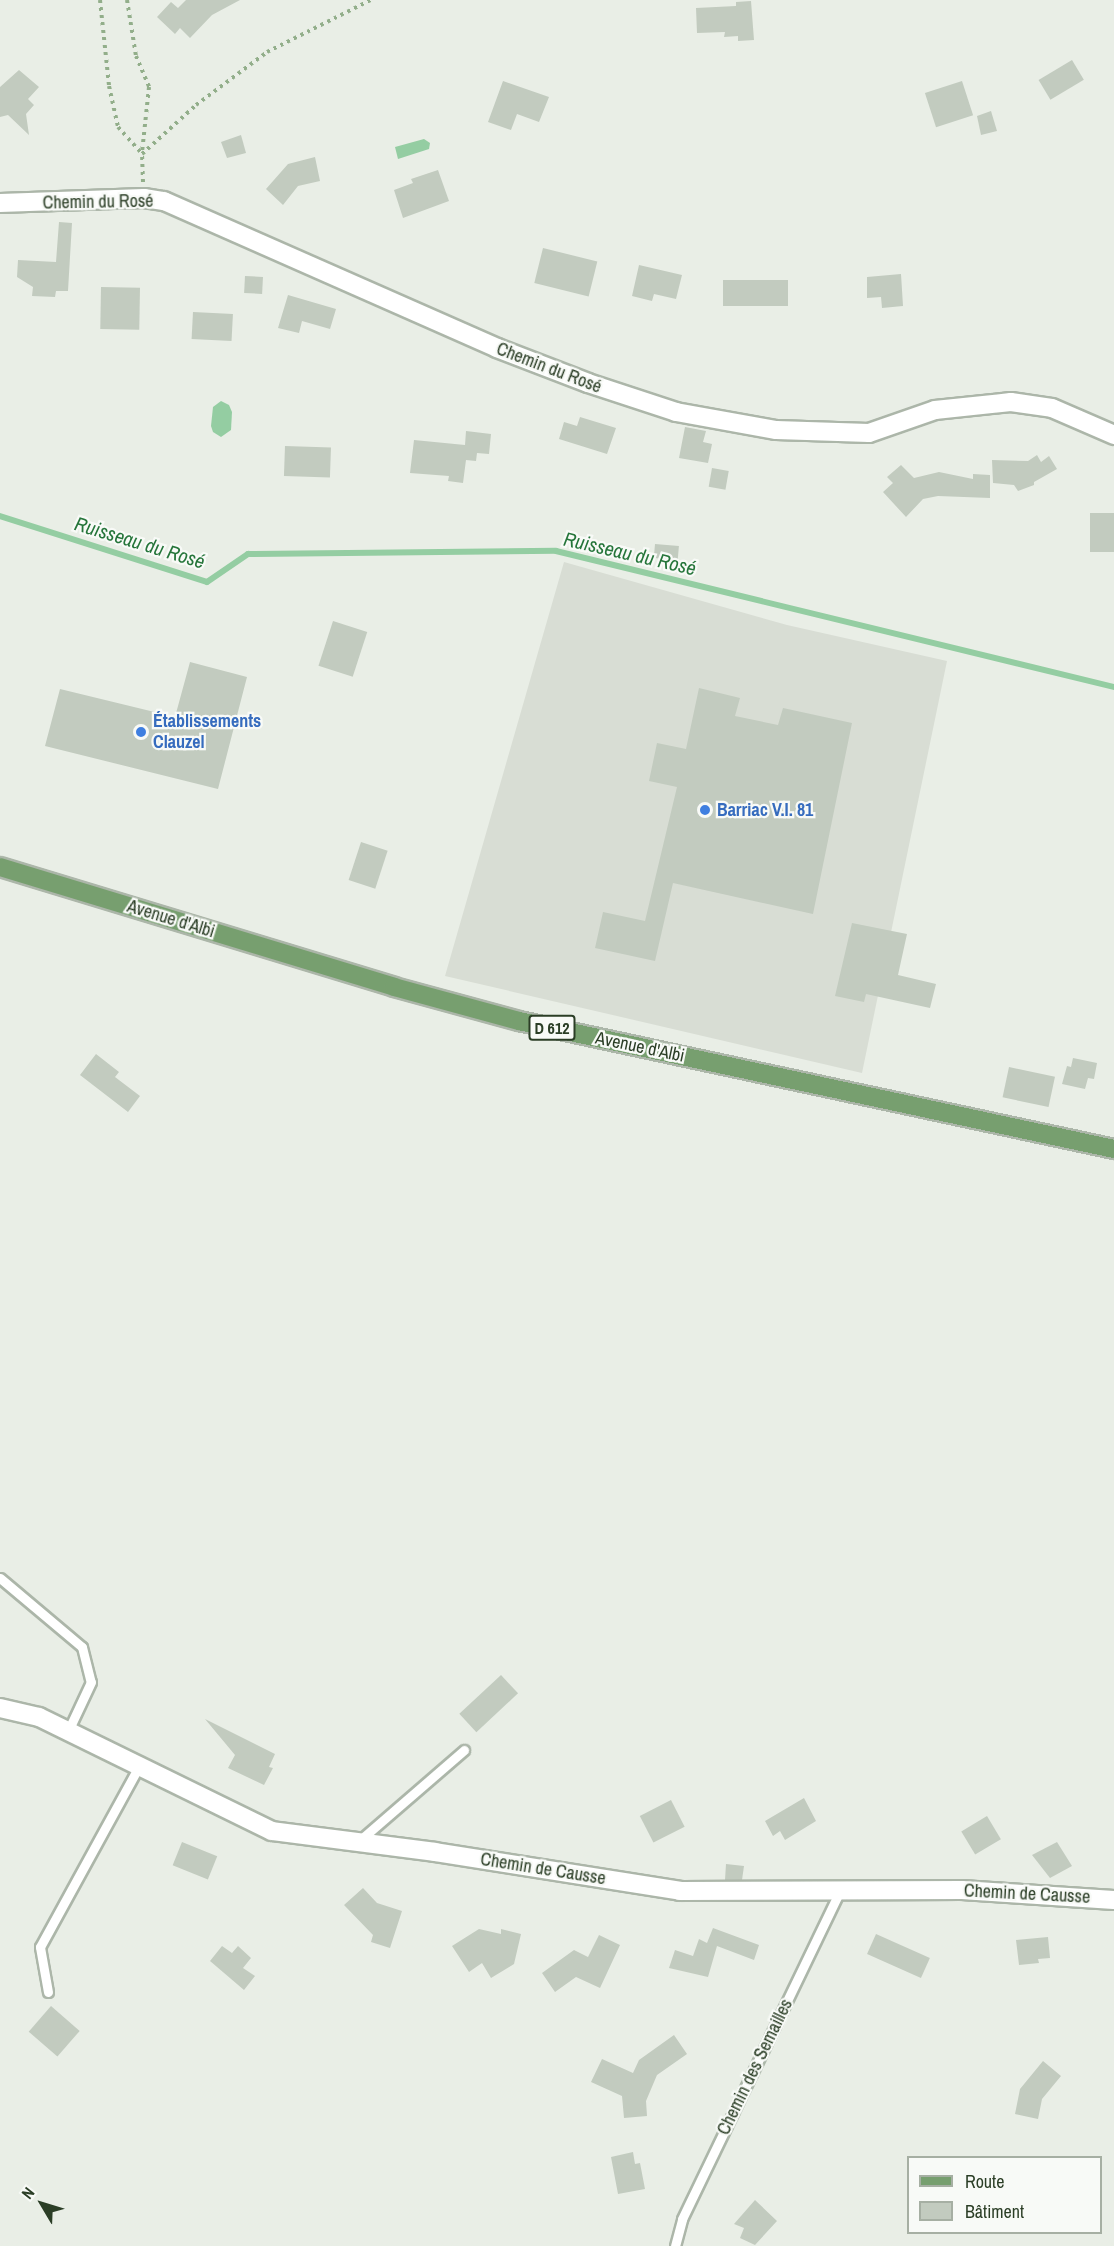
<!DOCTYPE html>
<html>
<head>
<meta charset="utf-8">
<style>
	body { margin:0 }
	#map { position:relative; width:1114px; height:2246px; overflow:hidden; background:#e9eee6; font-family:"Archivo Narrow",sans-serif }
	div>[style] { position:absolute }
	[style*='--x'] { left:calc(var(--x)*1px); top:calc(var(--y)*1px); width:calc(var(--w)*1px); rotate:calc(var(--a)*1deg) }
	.built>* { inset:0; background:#d8ddd4 }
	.water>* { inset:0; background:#94cda2 }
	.stream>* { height:6px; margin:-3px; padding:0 3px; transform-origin:3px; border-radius:3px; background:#94cda2 }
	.building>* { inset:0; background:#c2cbbf; transform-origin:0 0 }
	.path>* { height:4px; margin-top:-2px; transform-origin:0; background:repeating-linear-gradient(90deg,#92ae8a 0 3px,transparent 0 7.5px) }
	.roads { filter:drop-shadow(2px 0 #acb6a9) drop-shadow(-2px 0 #acb6a9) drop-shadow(0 2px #acb6a9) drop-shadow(0 -2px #acb6a9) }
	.lane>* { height:9px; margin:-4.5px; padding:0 4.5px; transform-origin:4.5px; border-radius:4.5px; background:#fff }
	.street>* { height:18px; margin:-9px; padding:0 9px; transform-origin:9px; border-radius:9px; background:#fff }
	.primary>* { height:18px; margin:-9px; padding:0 9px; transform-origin:9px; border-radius:9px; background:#779f6f }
	.dots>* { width:16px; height:16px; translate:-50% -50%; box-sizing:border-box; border:3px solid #f8faf7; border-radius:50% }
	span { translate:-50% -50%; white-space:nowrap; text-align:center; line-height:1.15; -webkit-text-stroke:4.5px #f8faf7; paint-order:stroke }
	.shield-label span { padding:2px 4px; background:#f8faf7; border:2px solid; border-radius:4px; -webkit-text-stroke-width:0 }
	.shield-label { font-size:16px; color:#2b3e26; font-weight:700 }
	.street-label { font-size:18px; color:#2b3e26 }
	.shop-label { font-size:18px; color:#366cbe; font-weight:700 }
	.left { translate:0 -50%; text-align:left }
	.water-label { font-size:20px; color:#25753a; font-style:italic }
	.legend { position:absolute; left:907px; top:2156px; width:195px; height:78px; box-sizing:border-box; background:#f8faf7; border:2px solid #a6afa3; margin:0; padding:8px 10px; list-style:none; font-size:18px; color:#2b3e26 }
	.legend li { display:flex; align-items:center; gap:12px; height:30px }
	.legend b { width:30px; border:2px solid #a6afa3 }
	.north { position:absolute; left:12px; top:2174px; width:60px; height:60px; -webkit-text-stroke:4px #f8faf7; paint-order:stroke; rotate:308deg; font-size:16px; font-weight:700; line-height:24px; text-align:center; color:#2b3e26 }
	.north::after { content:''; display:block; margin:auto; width:21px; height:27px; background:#2b3e26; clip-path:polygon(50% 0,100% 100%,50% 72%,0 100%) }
</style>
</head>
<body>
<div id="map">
	<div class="built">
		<i style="clip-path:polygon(564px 562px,787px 625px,947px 661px,862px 1073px,445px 976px)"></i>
	</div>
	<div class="water">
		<i style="clip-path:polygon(424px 139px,430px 143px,429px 149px,398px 159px,395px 147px)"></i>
		<i style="clip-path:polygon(221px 401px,229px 405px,232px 412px,231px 430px,221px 437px,213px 432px,211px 426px,213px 407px)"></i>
	</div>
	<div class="stream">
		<i style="--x:0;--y:516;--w:217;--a:17.7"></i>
		<i style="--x:207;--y:582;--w:50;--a:-34.3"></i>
		<i style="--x:248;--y:554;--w:308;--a:-0.6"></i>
		<i style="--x:556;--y:551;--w:574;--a:13.7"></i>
	</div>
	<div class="building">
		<i style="clip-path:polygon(186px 0,240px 0,212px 15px,190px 38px,180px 28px,175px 34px,157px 17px,171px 2px,178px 8px)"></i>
		<i style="clip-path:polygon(751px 1px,754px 40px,738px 41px,738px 36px,724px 37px,725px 32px,697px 33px,696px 8px,736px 6px,736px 2px)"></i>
		<i style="left:1072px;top:60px;width:23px;height:39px;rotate:59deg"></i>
		<i style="clip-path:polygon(19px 70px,39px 87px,28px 99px,34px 105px,26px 114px,29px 135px,8px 115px,0 117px,0 87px)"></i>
		<i style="clip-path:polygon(503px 81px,549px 97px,539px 122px,517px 114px,511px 130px,488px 122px)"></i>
		<i style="left:962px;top:81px;width:36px;height:39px;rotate:72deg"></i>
		<i style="clip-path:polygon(991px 111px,997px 131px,981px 135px,977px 116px)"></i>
		<i style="clip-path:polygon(241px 135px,246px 153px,227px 158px,221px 142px)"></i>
		<i style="clip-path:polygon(315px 157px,320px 181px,298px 186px,283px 205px,266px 189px,288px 164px)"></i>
		<i style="clip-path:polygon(438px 170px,449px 201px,403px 218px,394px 190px,413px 183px,411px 179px)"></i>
		<i style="clip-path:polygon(59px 222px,72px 223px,68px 291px,56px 291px,55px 297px,32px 296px,33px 287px,17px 277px,18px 260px,56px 262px)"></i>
		<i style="left:543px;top:248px;width:56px;height:36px;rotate:14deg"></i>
		<i style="clip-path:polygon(639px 265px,682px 275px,676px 299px,654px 294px,652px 301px,632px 296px)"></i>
		<i style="clip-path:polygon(901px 274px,903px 306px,882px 308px,881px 297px,867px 298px,867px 277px)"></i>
		<i style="left:245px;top:276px;width:18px;height:17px;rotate:3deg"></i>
		<i style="left:723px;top:280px;width:65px;height:26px"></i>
		<i style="left:101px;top:287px;width:39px;height:42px;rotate:1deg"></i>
		<i style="clip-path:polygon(288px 295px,336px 309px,330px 329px,302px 321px,299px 333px,278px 328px)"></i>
		<i style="left:193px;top:312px;width:40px;height:27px;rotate:3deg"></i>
		<i style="clip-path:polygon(580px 417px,616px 428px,607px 454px,559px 439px,564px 422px,577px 426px)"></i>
		<i style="clip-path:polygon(685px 427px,706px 431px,703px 442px,712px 444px,708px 463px,679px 458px)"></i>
		<i style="clip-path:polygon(466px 431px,491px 434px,489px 454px,477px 453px,476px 461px,466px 460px,463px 483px,448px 481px,449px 476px,410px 473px,414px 440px,465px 445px)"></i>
		<i style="left:285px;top:446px;width:46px;height:30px;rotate:2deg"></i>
		<i style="clip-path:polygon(1037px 455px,1041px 462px,1049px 456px,1057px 469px,1034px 482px,1034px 485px,1018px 491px,1014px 485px,993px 483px,992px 460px,1028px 461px)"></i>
		<i style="clip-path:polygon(901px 465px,914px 478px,939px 472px,973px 479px,973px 474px,990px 475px,990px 498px,938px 496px,923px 499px,906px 517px,883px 492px,893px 483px,887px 477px)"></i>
		<i style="left:712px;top:468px;width:17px;height:19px;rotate:10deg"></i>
		<i style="left:1090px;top:513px;width:24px;height:39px"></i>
		<i style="left:655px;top:544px;width:24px;height:14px;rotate:5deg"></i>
		<i style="left:333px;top:621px;width:36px;height:47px;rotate:18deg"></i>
		<i style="clip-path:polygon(190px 662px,247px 677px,218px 789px,45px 746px,60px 689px,175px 717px)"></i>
		<i style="clip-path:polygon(699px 688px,740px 698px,735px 716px,778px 725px,783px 708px,852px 723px,813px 914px,673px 883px,655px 961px,595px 948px,603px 912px,645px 921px,677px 787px,649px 781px,657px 743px,686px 749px)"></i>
		<i style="left:361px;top:842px;width:28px;height:40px;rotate:18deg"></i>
		<i style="clip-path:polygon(852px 923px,907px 934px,898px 975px,936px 984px,930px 1008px,866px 994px,864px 1002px,835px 996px)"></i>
		<i style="clip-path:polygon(96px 1054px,119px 1072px,115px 1077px,140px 1096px,128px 1112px,80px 1075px)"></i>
		<i style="clip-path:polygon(1073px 1058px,1097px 1063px,1094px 1079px,1088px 1078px,1085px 1089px,1062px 1084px,1067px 1066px,1071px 1067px)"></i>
		<i style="left:1009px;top:1067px;width:47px;height:31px;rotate:12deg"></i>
		<i style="left:501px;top:1675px;width:25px;height:57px;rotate:47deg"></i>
		<i style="clip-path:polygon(205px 1719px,275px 1754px,269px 1767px,273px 1768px,264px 1785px,228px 1768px,235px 1755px)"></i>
		<i style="clip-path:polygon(804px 1798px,816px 1821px,785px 1840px,780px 1831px,773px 1836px,765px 1821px)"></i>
		<i style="left:671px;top:1800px;width:30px;height:35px;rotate:63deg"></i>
		<i style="left:987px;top:1816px;width:27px;height:30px;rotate:59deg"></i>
		<i style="left:182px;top:1842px;width:38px;height:25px;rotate:22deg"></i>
		<i style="clip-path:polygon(1057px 1842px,1072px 1866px,1050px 1878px,1032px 1855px)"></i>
		<i style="clip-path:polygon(726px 1864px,744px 1866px,742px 1880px,725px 1880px)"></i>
		<i style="clip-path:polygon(363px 1888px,377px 1903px,402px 1911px,390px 1948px,371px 1942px,373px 1935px,344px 1905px)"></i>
		<i style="clip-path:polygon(713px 1928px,759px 1945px,754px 1960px,717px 1946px,708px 1977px,669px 1968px,675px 1950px,693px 1956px,699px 1939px,707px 1943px)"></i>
		<i style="clip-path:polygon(479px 1929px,501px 1934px,501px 1929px,521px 1934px,514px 1964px,491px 1978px,482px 1963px,469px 1972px,452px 1946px)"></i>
		<i style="left:876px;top:1934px;width:59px;height:22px;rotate:24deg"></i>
		<i style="clip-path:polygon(599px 1935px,620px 1945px,600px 1988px,576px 1977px,555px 1992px,542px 1973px,574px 1950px,588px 1957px)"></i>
		<i style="clip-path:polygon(1048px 1937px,1050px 1958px,1038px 1959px,1039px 1963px,1019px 1965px,1016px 1940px)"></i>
		<i style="clip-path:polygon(222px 1946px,232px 1953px,238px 1946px,251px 1958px,243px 1968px,255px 1976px,244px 1990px,210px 1961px)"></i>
		<i style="left:51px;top:2006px;width:38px;height:34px;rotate:41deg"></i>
		<i style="clip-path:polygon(674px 2035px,687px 2054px,657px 2075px,646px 2101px,647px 2116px,624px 2118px,622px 2096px,591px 2082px,602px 2059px,633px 2073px,639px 2060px)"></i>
		<i style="clip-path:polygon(1043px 2061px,1061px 2076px,1042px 2099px,1038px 2119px,1015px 2114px,1020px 2089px)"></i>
		<i style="clip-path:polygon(633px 2152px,635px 2164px,640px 2163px,645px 2189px,618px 2194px,611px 2157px)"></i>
		<i style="clip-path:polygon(755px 2200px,777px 2221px,755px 2245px,740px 2238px,744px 2228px,734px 2224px)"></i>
	</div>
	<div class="path">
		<i style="--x:100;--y:0;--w:86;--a:84"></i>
		<i style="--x:109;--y:86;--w:42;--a:77.6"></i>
		<i style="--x:118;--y:127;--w:36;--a:48"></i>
		<i style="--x:127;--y:0;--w:57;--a:80.9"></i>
		<i style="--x:136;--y:56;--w:34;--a:67"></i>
		<i style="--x:149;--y:87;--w:66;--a:96.1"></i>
		<i style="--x:143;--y:182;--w:28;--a:-92"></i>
		<i style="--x:142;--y:154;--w:73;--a:-42.2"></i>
		<i style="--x:196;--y:105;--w:89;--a:-36.7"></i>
		<i style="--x:267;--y:52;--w:116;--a:-26.6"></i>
	</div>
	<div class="roads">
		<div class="lane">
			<i style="--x:0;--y:1578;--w:107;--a:40.1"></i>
			<i style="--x:82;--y:1647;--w:36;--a:76"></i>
			<i style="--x:91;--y:1682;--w:54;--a:115.1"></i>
			<i style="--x:359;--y:1841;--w:139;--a:-40.9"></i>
			<i style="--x:48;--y:1992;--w:46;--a:-100.1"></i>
			<i style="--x:40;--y:1947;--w:206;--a:-61.3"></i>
			<i style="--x:675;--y:2246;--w:28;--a:-75"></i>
			<i style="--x:682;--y:2219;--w:365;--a:-64.3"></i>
		</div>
		<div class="street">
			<i style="--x:0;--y:203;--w:144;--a:-2"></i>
			<i style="--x:144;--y:198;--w:20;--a:9"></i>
			<i style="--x:164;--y:201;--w:364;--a:23.8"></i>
			<i style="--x:497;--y:348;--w:97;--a:21"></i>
			<i style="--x:588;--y:383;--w:93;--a:18.2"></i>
			<i style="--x:676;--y:412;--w:102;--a:10.2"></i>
			<i style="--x:776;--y:430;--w:93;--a:1.8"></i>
			<i style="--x:869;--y:433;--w:70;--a:-19.2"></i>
			<i style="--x:935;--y:410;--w:76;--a:-6"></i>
			<i style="--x:1011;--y:402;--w:41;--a:8.3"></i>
			<i style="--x:1052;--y:408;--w:68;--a:23.5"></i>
			<i style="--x:0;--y:1708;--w:40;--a:13"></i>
			<i style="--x:39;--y:1717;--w:259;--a:26.1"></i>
			<i style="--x:272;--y:1831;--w:164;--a:7.3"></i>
			<i style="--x:435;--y:1852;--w:248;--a:9"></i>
			<i style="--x:680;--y:1891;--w:282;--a:-0.2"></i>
			<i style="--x:962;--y:1890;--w:152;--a:3.8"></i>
		</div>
		<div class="primary">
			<i style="--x:0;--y:867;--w:412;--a:16.9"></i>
			<i style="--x:394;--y:987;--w:130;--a:15.2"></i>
			<i style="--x:519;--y:1021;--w:609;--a:12.14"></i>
		</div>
	</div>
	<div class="dots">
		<i style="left:141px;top:732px;background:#3f7fe0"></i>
		<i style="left:705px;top:810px;background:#3f7fe0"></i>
	</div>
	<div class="shield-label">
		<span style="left:552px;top:1028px">D 612</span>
	</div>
	<div class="street-label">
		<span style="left:98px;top:202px;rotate:-1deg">Chemin du Rosé</span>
		<span style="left:549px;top:368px;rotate:21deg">Chemin du Rosé</span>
		<span style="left:171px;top:919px;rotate:17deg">Avenue d'Albi</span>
		<span style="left:640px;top:1047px;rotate:12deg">Avenue d'Albi</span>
		<span style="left:543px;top:1869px;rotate:9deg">Chemin de Causse</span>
		<span style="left:1027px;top:1894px;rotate:3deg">Chemin de Causse</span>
		<span style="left:755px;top:2067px;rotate:-64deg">Chemin des Semailles</span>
	</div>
	<div class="shop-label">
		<span class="left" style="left:153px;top:732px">Établissements<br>Clauzel</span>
		<span class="left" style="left:717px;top:810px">Barriac V.I. 81</span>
	</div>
	<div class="water-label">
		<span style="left:140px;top:542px;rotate:17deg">Ruisseau du Rosé</span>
		<span style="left:630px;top:553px;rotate:13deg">Ruisseau du Rosé</span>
	</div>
	<ul class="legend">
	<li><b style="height:8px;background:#779f6f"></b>Route</li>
	<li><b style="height:16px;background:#c2cbbf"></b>Bâtiment</li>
	</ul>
	<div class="north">N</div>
</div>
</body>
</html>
